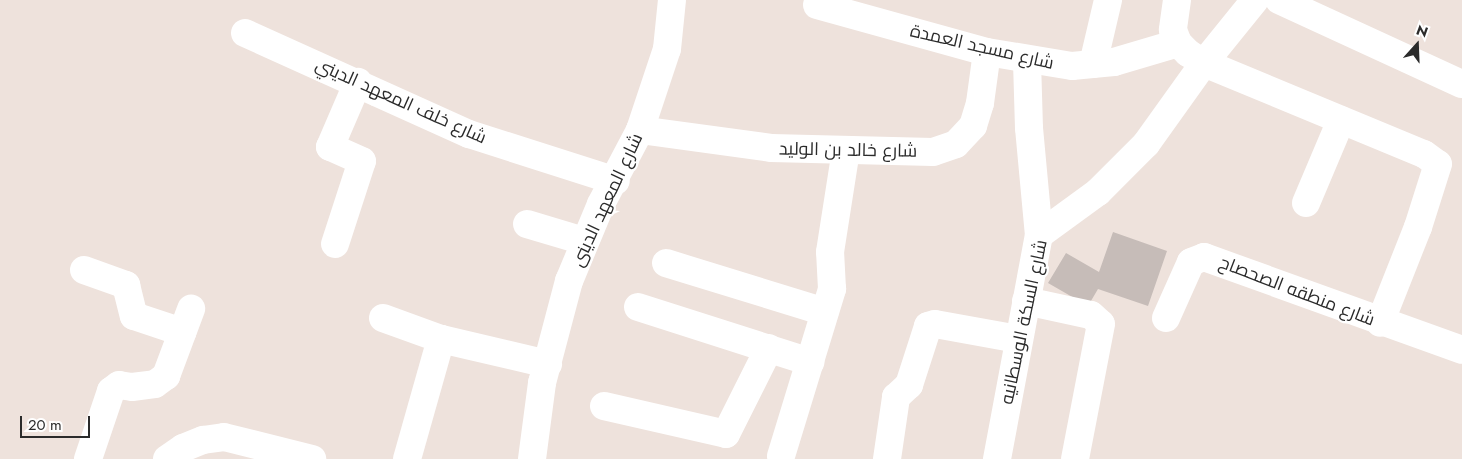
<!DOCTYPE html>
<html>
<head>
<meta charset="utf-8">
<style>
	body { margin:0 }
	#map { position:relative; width:1462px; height:459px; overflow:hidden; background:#eee2dc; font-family:Jost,Cairo,sans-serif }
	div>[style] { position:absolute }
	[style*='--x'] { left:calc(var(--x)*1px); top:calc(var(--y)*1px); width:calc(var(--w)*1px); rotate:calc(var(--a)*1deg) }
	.building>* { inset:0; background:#c6bcb8 }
	.minor>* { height:28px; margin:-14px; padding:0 14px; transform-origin:14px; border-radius:14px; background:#fff }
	span { translate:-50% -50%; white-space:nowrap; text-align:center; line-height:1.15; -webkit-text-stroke:4.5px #fff; paint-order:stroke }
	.street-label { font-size:18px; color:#2b2b2b }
	.north { position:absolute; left:1392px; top:20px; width:50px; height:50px; -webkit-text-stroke:4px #fff; paint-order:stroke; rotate:20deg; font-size:14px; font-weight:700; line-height:20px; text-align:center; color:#2b2b2b }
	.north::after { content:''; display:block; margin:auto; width:18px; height:22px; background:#2b2b2b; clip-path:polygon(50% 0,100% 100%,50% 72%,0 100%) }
	.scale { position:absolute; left:20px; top:416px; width:70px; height:22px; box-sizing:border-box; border:2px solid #2b2b2b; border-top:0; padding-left:6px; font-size:15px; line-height:18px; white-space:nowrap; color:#2b2b2b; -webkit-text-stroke:4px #fff; paint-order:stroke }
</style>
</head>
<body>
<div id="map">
	<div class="building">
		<i style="clip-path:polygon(1113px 232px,1167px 251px,1148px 306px,1098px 289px,1088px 306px,1048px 283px,1066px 253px,1099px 272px)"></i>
	</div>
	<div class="minor">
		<i style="--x:1177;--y:0;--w:30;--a:98"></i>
		<i style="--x:1173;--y:30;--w:14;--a:69"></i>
		<i style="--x:1178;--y:43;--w:14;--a:45"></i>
		<i style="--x:1188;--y:53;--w:19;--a:32"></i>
		<i style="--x:1204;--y:63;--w:238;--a:22.5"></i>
		<i style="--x:1424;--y:154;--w:17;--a:36"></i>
		<i style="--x:1438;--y:164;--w:66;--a:107.6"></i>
		<i style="--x:1418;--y:227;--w:103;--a:111.6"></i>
		<i style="--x:1279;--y:0;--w:201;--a:24.7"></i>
		<i style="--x:817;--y:5;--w:176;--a:15.5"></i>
		<i style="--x:987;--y:52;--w:86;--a:9.4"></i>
		<i style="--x:1072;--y:66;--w:42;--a:-5.4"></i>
		<i style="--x:1114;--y:62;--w:67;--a:-16.5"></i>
		<i style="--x:245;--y:33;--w:246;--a:24.3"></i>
		<i style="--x:469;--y:134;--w:154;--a:17.7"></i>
		<i style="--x:1027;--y:61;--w:67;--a:88.3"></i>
		<i style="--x:1029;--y:128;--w:107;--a:84.7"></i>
		<i style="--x:1093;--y:64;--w:66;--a:-76.8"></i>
		<i style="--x:640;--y:130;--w:132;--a:7.8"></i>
		<i style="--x:771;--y:148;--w:162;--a:1.4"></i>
		<i style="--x:933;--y:152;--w:24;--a:-19"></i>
		<i style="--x:956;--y:144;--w:25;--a:-47"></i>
		<i style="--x:973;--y:126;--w:24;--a:-73"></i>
		<i style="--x:980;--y:103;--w:51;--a:-82.2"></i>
		<i style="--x:1306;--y:203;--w:90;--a:-67.1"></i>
		<i style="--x:527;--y:224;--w:59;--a:16.6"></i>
		<i style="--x:335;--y:244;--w:87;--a:-72"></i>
		<i style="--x:362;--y:161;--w:35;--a:-156"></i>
		<i style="--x:330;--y:147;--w:71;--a:-66.7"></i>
		<i style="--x:666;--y:263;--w:166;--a:17.1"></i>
		<i style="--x:84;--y:270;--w:45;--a:19.7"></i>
		<i style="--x:126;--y:285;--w:32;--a:76"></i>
		<i style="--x:134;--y:316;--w:51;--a:18.4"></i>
		<i style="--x:1026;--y:301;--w:66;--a:12.2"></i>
		<i style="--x:1091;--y:315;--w:13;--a:42"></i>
		<i style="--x:1101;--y:324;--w:137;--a:100.9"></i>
		<i style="--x:638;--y:307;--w:181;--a:17.7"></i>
		<i style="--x:383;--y:318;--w:62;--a:19.9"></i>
		<i style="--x:441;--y:339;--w:110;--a:13.2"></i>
		<i style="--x:1166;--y:318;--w:61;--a:-65.9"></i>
		<i style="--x:1191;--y:262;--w:14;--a:-21"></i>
		<i style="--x:1204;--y:257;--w:274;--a:19.8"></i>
		<i style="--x:604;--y:406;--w:125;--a:12.9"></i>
		<i style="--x:726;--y:434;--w:96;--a:-63.4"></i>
		<i style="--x:781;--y:456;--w:175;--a:-73"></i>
		<i style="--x:832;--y:289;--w:37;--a:-93"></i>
		<i style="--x:830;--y:252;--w:103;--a:-81.1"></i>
		<i style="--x:88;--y:459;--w:72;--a:-71.3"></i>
		<i style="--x:111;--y:391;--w:10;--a:-37"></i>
		<i style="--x:119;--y:385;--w:13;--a:9"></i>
		<i style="--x:132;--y:387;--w:23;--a:-7"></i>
		<i style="--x:155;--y:384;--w:14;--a:-36"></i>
		<i style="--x:166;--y:376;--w:72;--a:-69.5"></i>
		<i style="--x:167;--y:459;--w:19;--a:-35"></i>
		<i style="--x:183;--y:448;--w:22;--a:-22"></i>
		<i style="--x:203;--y:440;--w:21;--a:-8"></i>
		<i style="--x:224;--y:437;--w:91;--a:14"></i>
		<i style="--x:407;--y:459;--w:125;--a:-74.2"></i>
		<i style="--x:532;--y:459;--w:77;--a:-82.5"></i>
		<i style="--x:542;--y:383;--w:106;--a:-75.2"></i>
		<i style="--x:569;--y:281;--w:83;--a:-67.4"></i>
		<i style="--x:601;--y:204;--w:84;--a:-62.2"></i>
		<i style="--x:640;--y:130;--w:85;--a:-71.6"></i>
		<i style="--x:667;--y:49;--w:49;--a:-84.2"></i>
		<i style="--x:887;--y:459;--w:63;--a:-81.7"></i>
		<i style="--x:896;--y:397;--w:18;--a:-43"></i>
		<i style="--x:909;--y:385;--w:62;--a:-72.1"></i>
		<i style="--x:928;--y:326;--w:7;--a:-16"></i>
		<i style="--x:935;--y:324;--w:84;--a:10.2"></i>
		<i style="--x:997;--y:459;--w:228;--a:-79.4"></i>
		<i style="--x:1039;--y:235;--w:73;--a:-36.1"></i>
		<i style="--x:1098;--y:192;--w:68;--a:-45"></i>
		<i style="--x:1146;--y:144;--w:100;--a:-54.4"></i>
		<i style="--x:1204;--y:63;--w:81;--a:-51"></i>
	</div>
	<div class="street-label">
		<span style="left:982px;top:47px;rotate:13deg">شارع مسجد العمدة</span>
		<span style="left:401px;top:101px;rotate:24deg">شارع خلف المعهد الديني</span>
		<span style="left:848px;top:150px;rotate:1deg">شارع خالد بن الوليد</span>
		<span style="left:607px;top:200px;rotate:-65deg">شارع المعهد الدينى</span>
		<span style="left:1297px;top:291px;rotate:21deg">شارع منطقه الصحصاح</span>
		<span style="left:1024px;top:322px;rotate:-78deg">شارع السكة الوسطانيه</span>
	</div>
	<div class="north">N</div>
	<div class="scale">20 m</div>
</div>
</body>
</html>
